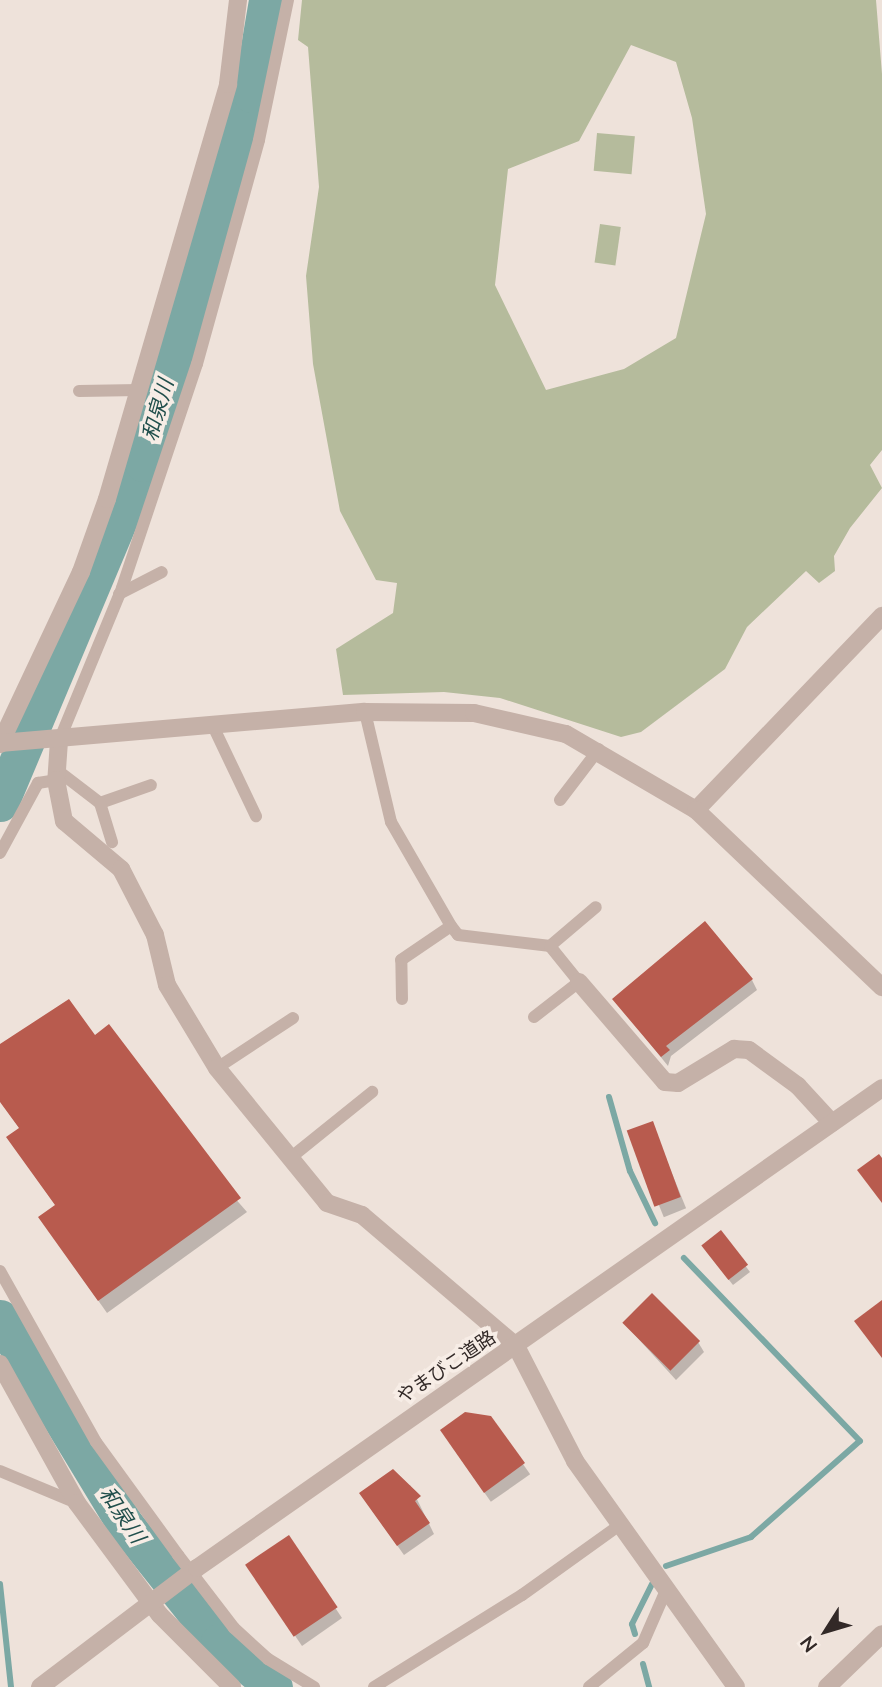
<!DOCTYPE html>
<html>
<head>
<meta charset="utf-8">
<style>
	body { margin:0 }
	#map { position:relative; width:882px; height:1687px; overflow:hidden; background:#eee2da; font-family:"Nunito Sans","Noto Sans JP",sans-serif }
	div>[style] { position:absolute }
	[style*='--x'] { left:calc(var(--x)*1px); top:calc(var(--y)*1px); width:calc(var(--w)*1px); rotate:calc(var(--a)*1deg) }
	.green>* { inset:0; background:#b5bb9c; transform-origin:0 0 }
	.shadow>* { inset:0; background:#0003; transform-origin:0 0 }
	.stream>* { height:6px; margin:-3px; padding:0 3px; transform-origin:3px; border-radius:3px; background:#7ca8a4 }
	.river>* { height:37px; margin:-18.5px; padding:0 18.5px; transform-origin:18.5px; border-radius:18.5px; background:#7ca8a4 }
	.building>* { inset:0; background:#b85b4e; transform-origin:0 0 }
	.service>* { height:12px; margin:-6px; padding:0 6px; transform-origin:6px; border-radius:6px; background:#c5b1a8 }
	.minor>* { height:18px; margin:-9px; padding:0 9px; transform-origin:9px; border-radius:9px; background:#c5b1a8 }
	.tertiary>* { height:18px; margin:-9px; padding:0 9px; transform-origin:9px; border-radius:9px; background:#c5b1a8 }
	span { translate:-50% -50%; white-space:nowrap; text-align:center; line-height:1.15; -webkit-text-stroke:7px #f7ede6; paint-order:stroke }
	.street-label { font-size:19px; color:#322927 }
	.water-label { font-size:21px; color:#214f4c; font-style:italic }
	.north { position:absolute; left:791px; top:1596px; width:70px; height:70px; -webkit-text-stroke:5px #f7ede6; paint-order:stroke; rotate:233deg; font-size:19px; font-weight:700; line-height:28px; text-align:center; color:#322927 }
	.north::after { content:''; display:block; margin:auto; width:24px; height:32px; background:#322927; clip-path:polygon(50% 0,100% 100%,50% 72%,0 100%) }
</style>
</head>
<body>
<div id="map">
	<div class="green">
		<i style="clip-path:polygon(evenodd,302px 0,876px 0,882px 74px,882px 450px,870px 465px,882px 488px,850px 528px,834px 556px,835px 571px,819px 583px,806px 571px,747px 627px,725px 669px,641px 732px,621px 737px,500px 698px,444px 692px,343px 695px,336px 649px,393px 613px,397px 583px,376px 580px,340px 511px,313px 364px,306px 276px,319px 187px,308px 47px,298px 40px,302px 0,631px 45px,676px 62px,692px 118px,706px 214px,676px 338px,624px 369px,546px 390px,495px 285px,508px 169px,579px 141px,631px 45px)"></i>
		<i style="left:597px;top:133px;width:38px;height:38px;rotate:5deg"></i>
		<i style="left:600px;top:224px;width:21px;height:39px;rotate:8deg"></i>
	</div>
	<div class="shadow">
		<i style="clip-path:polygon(752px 980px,757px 990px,671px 1056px,668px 1066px,614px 999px)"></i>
		<i style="clip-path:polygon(94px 1037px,247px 1212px,107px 1313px,40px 1218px,56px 1206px,8px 1138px,20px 1129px,0 1101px,0 1046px)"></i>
		<i style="left:652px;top:1124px;width:91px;height:24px;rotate:68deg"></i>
		<i style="clip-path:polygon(720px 1232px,750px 1272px,733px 1285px,706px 1251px)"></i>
		<i style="clip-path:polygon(623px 1322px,698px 1342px,704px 1352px,676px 1380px)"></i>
		<i style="left:490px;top:1417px;width:70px;height:48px;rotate:55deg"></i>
		<i style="clip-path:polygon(410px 1485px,434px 1534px,404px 1555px,367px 1503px)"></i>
		<i style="clip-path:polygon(288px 1537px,342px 1618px,302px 1646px,254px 1575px)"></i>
	</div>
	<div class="stream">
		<i style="--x:609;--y:1097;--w:77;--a:74.2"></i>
		<i style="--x:630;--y:1171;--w:58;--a:64.3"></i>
		<i style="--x:666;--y:1566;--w:90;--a:-18.8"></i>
		<i style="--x:751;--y:1537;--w:145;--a:-41.4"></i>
		<i style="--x:860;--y:1441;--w:254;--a:-133.9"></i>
		<i style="--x:0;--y:1584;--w:104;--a:83.9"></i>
		<i style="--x:635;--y:1634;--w:10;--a:-107"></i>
		<i style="--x:632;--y:1624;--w:45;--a:-63.4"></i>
		<i style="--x:643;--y:1664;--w:24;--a:75"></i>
	</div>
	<div class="river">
		<i style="--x:0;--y:803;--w:369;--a:-67.2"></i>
		<i style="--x:143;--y:463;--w:384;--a:-73.7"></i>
		<i style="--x:251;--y:94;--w:95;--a:-80.3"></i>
		<i style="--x:0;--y:1318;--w:241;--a:58.8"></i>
		<i style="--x:125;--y:1524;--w:151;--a:51.5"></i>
		<i style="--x:219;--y:1642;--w:71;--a:39.3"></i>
	</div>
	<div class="building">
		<i style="clip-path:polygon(705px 921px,753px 979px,666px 1046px,670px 1050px,661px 1057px,612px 999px)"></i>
		<i style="clip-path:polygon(69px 999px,95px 1035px,109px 1024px,241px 1198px,98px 1301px,38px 1217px,55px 1205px,6px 1137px,19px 1128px,0 1102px,0 1044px)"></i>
		<i style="left:653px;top:1121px;width:81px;height:28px;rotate:70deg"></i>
		<i style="clip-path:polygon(879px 1154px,882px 1158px,882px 1203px,857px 1170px)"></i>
		<i style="left:721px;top:1230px;width:44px;height:25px;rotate:52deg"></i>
		<i style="left:652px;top:1293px;width:68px;height:42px;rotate:45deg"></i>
		<i style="clip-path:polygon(882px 1300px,882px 1358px,854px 1321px)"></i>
		<i style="clip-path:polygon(465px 1412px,491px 1416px,525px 1463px,484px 1493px,440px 1430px)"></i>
		<i style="clip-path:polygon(393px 1469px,421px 1496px,415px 1501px,430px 1523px,397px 1546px,359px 1493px)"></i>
		<i style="left:289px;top:1535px;width:87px;height:53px;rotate:56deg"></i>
	</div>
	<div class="service">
		<i style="--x:79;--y:391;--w:60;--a:-1"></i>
		<i style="--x:119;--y:594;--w:48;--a:-27.1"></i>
		<i style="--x:365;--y:712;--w:113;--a:76.7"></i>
		<i style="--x:391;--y:822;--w:120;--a:60"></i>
		<i style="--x:213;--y:726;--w:100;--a:64.5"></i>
		<i style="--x:59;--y:741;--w:165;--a:-67.6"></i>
		<i style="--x:122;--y:588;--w:236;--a:-71.5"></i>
		<i style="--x:197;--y:364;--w:232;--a:-74.5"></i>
		<i style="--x:259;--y:140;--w:143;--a:-78.3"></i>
		<i style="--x:57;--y:770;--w:54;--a:37.5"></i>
		<i style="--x:100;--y:803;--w:54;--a:-19.4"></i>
		<i style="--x:560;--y:800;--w:64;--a:-52.6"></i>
		<i style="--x:100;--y:803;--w:41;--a:72.9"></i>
		<i style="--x:0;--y:853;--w:80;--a:-61.5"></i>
		<i style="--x:38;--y:783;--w:18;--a:-9"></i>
		<i style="--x:402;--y:999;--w:39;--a:-91"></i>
		<i style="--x:401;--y:960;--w:60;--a:-34.2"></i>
		<i style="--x:451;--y:926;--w:11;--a:52"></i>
		<i style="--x:458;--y:935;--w:93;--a:6.8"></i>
		<i style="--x:534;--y:1017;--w:57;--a:-37.9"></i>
		<i style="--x:579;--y:982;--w:46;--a:-128.9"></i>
		<i style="--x:550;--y:946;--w:60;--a:-40.3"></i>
		<i style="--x:217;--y:1068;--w:91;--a:-33.3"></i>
		<i style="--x:289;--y:1159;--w:107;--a:-38.9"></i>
		<i style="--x:0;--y:1271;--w:196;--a:60.7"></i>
		<i style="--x:96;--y:1442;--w:140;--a:54"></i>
		<i style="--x:178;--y:1555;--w:92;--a:52.5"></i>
		<i style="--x:234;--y:1628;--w:46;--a:42.4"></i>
		<i style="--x:268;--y:1659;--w:54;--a:31.3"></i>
		<i style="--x:0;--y:1471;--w:83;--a:22.6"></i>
		<i style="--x:374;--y:1687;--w:174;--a:-31.9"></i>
		<i style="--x:522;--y:1595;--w:122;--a:-35.6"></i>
		<i style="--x:589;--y:1687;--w:70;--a:-39.2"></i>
		<i style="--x:643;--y:1643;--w:60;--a:-66.4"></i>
	</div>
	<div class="minor">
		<i style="--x:59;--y:741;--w:39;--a:94"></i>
		<i style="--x:56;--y:780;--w:42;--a:79"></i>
		<i style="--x:64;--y:821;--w:75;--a:40.1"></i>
		<i style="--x:121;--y:869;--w:74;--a:62.7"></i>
		<i style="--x:155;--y:935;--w:51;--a:76.5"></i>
		<i style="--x:167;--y:985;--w:97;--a:58.9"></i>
		<i style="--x:217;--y:1068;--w:174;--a:50.8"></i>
		<i style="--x:327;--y:1203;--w:37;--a:19"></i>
		<i style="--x:362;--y:1215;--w:202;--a:40.4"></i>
		<i style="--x:516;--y:1346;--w:129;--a:62.8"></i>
		<i style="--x:575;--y:1461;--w:277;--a:54.5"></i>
		<i style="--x:0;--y:744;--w:190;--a:-64.8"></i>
		<i style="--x:81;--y:572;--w:77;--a:-70.4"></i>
		<i style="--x:107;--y:499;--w:432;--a:-73.7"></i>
		<i style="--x:228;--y:84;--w:85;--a:-83.2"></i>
		<i style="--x:696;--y:810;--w:269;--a:-46.2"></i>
		<i style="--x:579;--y:982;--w:132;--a:49.3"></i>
		<i style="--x:665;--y:1082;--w:13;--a:4"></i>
		<i style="--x:678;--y:1083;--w:66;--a:-31.3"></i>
		<i style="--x:734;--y:1049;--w:15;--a:4"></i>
		<i style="--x:749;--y:1050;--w:61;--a:36.3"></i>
		<i style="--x:798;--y:1086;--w:50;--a:47.4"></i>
		<i style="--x:0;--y:1364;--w:159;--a:61"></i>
		<i style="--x:77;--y:1503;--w:139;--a:53.5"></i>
		<i style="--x:160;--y:1615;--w:102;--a:45"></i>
		<i style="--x:827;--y:1687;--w:76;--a:-43.9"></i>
	</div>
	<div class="tertiary">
		<i style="--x:0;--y:743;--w:366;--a:-4.9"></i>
		<i style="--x:365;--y:712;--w:109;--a:0.5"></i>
		<i style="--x:474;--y:713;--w:94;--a:12.9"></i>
		<i style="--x:566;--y:734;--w:151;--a:30.3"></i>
		<i style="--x:696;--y:810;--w:257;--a:43.6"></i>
		<i style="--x:40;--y:1687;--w:197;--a:-37.2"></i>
		<i style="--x:197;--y:1568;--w:836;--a:-35.02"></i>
	</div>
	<div class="street-label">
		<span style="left:447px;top:1368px;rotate:-34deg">やまびこ道路</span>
	</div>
	<div class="water-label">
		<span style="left:158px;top:410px;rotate:-74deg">和泉川</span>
		<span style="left:122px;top:1515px;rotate:56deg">和泉川</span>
	</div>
	<div class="north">N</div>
</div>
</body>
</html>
